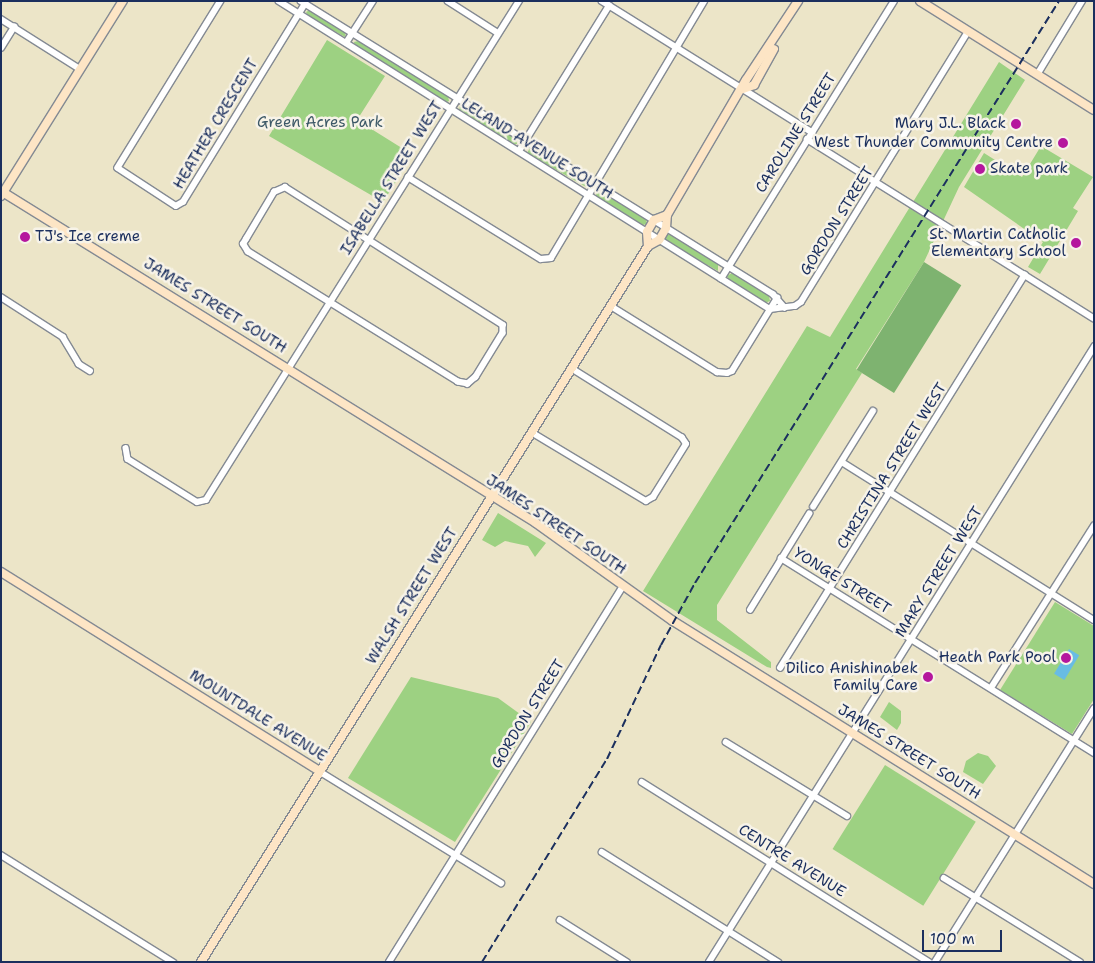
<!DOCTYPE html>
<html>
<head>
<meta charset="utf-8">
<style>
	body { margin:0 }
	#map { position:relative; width:1095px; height:963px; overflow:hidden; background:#ece5c8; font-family:"Shantell Sans",sans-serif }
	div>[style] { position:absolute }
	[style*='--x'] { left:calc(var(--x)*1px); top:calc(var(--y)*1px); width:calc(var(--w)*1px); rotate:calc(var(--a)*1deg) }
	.green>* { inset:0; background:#9dd182; transform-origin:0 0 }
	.forest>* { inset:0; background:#7eb370; transform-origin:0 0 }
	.water>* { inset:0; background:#68bce4; transform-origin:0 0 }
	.roads { filter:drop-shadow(1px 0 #848a93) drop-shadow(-1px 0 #848a93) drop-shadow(0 1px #848a93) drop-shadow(0 -1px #848a93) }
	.street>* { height:5.5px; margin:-2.75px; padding:0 2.75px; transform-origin:2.75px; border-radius:2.75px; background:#fff }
	.secondary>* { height:8px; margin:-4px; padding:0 4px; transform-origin:4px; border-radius:4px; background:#fde5c5 }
	.rail>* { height:2px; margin-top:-1px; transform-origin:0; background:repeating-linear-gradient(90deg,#1b2f5e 0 8px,transparent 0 12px) }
	.dots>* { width:14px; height:14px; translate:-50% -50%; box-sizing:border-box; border:2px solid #f7f3e8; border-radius:50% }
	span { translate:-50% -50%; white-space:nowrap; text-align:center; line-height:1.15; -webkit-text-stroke:5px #f7f3e8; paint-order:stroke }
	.park-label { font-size:15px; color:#3c5867 }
	.street-label { font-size:15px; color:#1b2f5e }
	.poi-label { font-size:15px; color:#1b2f5e }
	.right { translate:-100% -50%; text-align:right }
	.left { translate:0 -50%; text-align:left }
	.frame { position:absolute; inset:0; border:2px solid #1b2f5e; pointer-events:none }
	.scale { position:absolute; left:922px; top:930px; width:80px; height:22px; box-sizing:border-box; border:2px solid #1b2f5e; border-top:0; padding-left:6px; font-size:15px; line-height:18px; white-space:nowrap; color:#1b2f5e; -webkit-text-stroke:4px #f7f3e8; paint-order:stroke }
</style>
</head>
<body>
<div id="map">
	<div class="green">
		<i style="clip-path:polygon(310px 10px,346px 32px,345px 37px,309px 17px,306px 12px)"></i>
		<i style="clip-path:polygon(327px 40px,385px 76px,357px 120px,413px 155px,383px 202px,269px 136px)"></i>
		<i style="clip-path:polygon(358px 41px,448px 96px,449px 101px,445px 103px,355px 46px,354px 42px)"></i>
		<i style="clip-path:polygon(999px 62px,1025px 80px,959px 187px,924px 262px,856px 369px,862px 373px,717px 605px,717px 620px,771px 662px,771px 668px,767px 667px,643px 591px,807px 326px,830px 337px)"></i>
		<i style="clip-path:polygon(460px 106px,516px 139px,517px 144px,513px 144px,459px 111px)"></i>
		<i style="clip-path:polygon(1041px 146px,1093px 177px,1073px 208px,1078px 211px,1040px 274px,1028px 267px,1043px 242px,964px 187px,984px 153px,1022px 177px)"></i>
		<i style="clip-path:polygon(530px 148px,585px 182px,586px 187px,527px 153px)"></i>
		<i style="clip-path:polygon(597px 190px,646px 219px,647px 224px,643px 225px,596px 196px)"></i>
		<i style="clip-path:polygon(670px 234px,718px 264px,718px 271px,665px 241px,666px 235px)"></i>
		<i style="clip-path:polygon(732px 273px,769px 296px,770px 301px,765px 303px,729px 280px,727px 276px)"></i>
		<i style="clip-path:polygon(498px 513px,546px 543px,535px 557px,528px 546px,505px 541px,495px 547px,482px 540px)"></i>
		<i style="clip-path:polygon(1055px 602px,1094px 626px,1094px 699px,1072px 734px,1000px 690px)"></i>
		<i style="clip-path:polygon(411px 677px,498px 698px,531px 722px,455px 842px,348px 778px)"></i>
		<i style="clip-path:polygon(889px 702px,901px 711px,901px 723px,897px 730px,880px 717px)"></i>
		<i style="clip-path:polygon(978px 753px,988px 756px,996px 766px,983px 784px,963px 772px,966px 761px)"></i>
		<i style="left:885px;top:765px;width:107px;height:99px;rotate:32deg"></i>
	</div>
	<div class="forest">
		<i style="left:924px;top:262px;width:44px;height:127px;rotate:32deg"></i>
	</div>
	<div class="water">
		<i style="left:1069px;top:649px;width:12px;height:29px;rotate:31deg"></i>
	</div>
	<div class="roads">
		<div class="street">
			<i style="--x:221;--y:1;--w:196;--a:121.7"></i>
			<i style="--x:118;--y:168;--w:69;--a:33.2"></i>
			<i style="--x:176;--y:206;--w:8;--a:-30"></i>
			<i style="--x:183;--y:202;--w:233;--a:-58.4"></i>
			<i style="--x:279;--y:1;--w:580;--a:32.1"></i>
			<i style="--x:770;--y:309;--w:25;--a:-7"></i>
			<i style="--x:795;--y:306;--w:7;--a:-34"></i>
			<i style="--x:801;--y:302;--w:317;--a:-58.3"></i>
			<i style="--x:301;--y:1;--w:556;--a:31.83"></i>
			<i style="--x:773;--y:294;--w:18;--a:49"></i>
			<i style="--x:448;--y:1;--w:59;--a:32.6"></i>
			<i style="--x:602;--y:1;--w:248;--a:32"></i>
			<i style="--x:1;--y:19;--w:93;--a:32.3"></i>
			<i style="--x:346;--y:43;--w:50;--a:-57.3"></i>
			<i style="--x:1;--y:48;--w:25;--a:-58"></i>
			<i style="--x:1037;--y:75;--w:87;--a:-58.7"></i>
			<i style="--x:807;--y:139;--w:338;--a:32"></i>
			<i style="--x:519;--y:151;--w:171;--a:-58.2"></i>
			<i style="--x:408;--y:177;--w:156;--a:31.7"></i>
			<i style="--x:541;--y:259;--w:10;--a:-6"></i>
			<i style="--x:551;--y:258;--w:299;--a:-59.2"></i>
			<i style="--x:285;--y:187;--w:258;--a:32.3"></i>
			<i style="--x:503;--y:325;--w:8;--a:90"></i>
			<i style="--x:503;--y:333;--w:52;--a:121.5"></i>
			<i style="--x:476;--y:377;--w:11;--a:139"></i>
			<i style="--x:468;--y:384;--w:10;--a:-169"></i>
			<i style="--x:458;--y:382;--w:247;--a:-148.2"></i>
			<i style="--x:248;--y:252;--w:9;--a:-122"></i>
			<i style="--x:243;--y:244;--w:6;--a:-59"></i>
			<i style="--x:246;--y:239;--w:55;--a:-59.2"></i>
			<i style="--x:274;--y:192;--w:12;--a:-24"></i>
			<i style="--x:721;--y:279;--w:327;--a:-58.1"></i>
			<i style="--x:1;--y:297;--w:74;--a:32.8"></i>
			<i style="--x:63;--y:337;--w:31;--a:59"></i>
			<i style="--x:79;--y:364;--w:13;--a:32"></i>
			<i style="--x:611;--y:306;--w:125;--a:31.9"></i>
			<i style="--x:717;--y:372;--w:10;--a:6"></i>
			<i style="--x:727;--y:373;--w:5;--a:-22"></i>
			<i style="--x:732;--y:371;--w:86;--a:-58.3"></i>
			<i style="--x:533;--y:433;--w:132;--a:31"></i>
			<i style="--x:646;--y:501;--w:8;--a:-30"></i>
			<i style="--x:653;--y:497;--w:62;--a:-58.1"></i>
			<i style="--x:686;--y:444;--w:7;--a:-124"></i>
			<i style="--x:682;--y:438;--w:130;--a:-147.9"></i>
			<i style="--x:126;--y:448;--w:11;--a:80"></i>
			<i style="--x:128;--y:459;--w:81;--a:31.9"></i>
			<i style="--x:197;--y:502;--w:9;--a:-13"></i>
			<i style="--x:206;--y:500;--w:589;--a:-57.9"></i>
			<i style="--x:842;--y:462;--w:297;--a:32.1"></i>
			<i style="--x:813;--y:507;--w:113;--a:-58"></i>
			<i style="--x:781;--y:558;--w:369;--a:31.9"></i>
			<i style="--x:750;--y:610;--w:113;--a:-58.4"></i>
			<i style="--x:780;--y:668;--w:463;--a:-58.1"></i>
			<i style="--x:991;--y:688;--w:192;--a:-57.6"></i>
			<i style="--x:726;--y:742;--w:142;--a:31.4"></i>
			<i style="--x:319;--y:771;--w:214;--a:31.6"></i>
			<i style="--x:642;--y:782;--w:339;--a:32.1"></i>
			<i style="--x:602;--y:852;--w:208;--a:32"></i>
			<i style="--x:1;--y:855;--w:203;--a:31.9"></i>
			<i style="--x:944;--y:878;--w:160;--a:31.7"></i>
			<i style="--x:560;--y:920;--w:79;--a:32.1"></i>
			<i style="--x:389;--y:962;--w:441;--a:-58.1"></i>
			<i style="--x:709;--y:962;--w:726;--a:-57.95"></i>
			<i style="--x:935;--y:962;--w:299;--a:-57.9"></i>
		</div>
		<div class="secondary">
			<i style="--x:920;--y:1;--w:205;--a:32.1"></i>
			<i style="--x:743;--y:89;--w:12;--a:-20"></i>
			<i style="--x:754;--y:85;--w:41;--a:-60.9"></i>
			<i style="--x:1;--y:191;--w:630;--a:31.82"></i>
			<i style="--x:536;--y:523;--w:168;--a:35.6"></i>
			<i style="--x:673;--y:621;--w:496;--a:32"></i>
			<i style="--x:1;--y:196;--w:230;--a:-58"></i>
			<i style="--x:667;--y:215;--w:156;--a:-59.7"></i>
			<i style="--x:746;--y:80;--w:95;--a:-56.6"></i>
			<i style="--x:1;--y:572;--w:375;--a:32"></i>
			<i style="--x:201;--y:962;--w:844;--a:-58.02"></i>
			<i style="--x:648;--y:246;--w:13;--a:-29"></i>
			<i style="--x:659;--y:240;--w:14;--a:-60"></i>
			<i style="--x:666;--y:228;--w:13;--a:-86"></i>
			<i style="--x:667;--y:215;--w:14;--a:159"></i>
			<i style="--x:654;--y:220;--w:14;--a:120"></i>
			<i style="--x:647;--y:232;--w:14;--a:86"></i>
		</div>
	</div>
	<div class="rail">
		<i style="--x:482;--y:962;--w:238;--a:-58.4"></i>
		<i style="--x:607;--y:759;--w:126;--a:-64.7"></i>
		<i style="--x:661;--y:645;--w:71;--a:-61.3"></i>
		<i style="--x:695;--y:583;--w:686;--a:-57.98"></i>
	</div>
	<div class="dots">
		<i style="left:1016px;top:124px;background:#b5179e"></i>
		<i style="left:1063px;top:143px;background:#b5179e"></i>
		<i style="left:980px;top:169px;background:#b5179e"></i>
		<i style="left:25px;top:237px;background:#b5179e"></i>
		<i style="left:1076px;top:243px;background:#b5179e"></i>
		<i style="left:1066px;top:658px;background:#b5179e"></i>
		<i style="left:928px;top:677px;background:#b5179e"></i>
	</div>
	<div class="park-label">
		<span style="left:320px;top:123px">Green Acres Park</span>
	</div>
	<div class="street-label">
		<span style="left:216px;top:124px;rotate:-59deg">HEATHER CRESCENT</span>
		<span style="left:796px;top:133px;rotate:-58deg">CAROLINE STREET</span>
		<span style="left:537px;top:149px;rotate:32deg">LELAND AVENUE SOUTH</span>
		<span style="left:392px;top:178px;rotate:-58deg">ISABELLA STREET WEST</span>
		<span style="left:837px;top:221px;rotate:-58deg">GORDON STREET</span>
		<span style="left:215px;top:306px;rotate:32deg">JAMES STREET SOUTH</span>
		<span style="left:892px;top:466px;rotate:-58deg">CHRISTINA STREET WEST</span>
		<span style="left:556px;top:525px;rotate:34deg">JAMES STREET SOUTH</span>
		<span style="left:939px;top:572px;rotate:-58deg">MARY STREET WEST</span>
		<span style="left:842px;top:581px;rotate:32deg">YONGE STREET</span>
		<span style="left:412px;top:596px;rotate:-58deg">WALSH STREET WEST</span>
		<span style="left:528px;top:714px;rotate:-58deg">GORDON STREET</span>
		<span style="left:258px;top:716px;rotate:32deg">MOUNTDALE AVENUE</span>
		<span style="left:909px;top:752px;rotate:32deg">JAMES STREET SOUTH</span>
		<span style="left:792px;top:861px;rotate:32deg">CENTRE AVENUE</span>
	</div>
	<div class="poi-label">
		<span class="right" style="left:1006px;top:124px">Mary J.L. Black</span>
		<span class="right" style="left:1053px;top:143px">West Thunder Community Centre</span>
		<span class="left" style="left:990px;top:169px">Skate park</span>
		<span class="right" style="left:1066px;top:243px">St. Martin Catholic<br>Elementary School</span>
		<span class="left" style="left:35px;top:237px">TJ's Ice creme</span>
		<span class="right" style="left:1056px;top:658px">Heath Park Pool</span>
		<span class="right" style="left:918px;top:677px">Dilico Anishinabek<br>Family Care</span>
	</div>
	<div class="frame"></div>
	<div class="scale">100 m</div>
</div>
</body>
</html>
